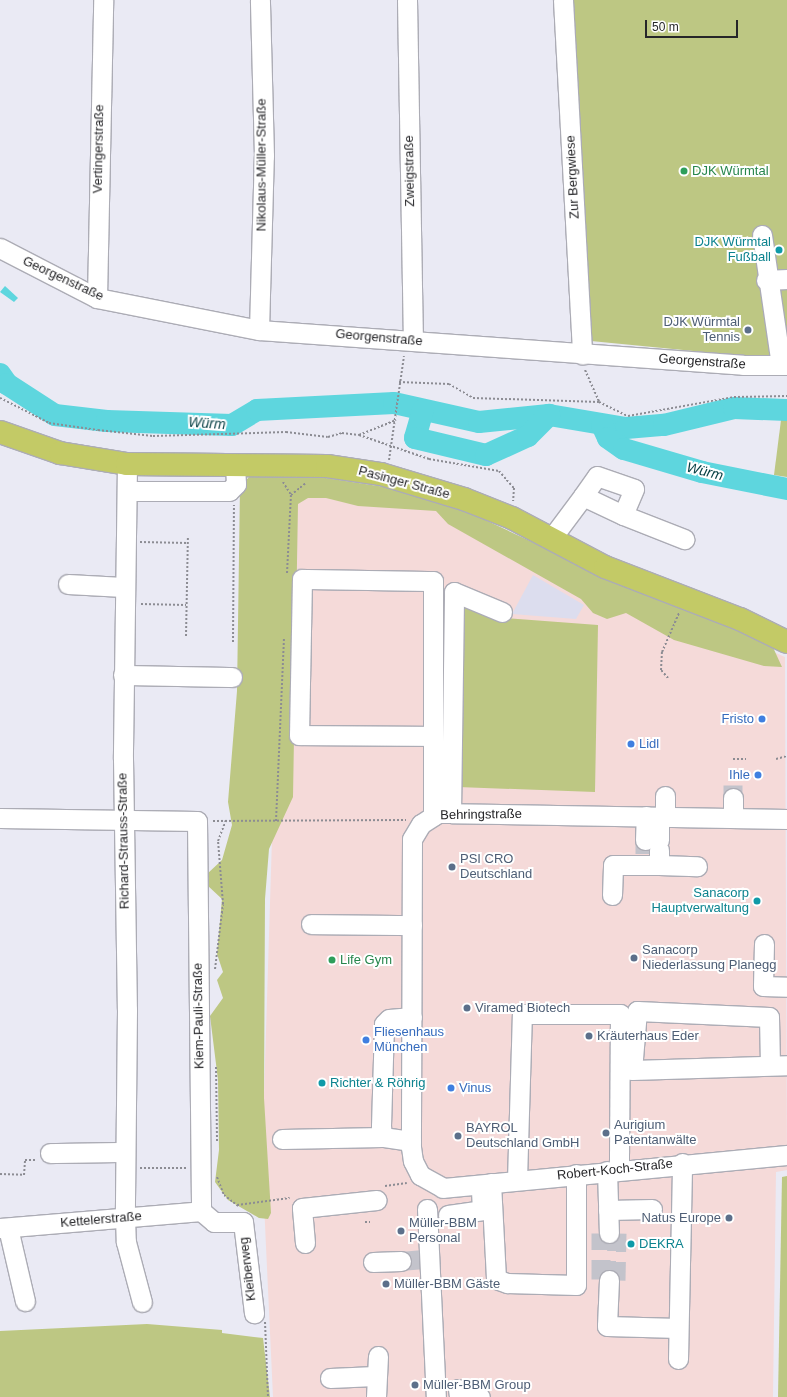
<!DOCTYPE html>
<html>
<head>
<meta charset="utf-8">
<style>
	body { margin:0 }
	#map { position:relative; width:787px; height:1397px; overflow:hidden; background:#eaeaf4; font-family:Helvetica,sans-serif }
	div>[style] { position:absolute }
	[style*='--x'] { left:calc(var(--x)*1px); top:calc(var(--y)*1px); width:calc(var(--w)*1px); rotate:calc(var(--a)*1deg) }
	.commercial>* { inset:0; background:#f5dad9 }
	.built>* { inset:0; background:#dcddee }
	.green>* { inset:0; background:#bdc783 }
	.water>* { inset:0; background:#5ed6de }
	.river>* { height:22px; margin:-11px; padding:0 11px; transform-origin:11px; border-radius:11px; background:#5ed6de }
	.minor-tunnel>* { height:19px; margin-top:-9.5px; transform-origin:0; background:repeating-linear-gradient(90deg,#c3c3cb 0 19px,transparent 0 29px) }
	.path>* { height:2px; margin-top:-1px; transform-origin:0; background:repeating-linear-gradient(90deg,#8c8c93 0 2px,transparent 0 4px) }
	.roads { filter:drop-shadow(1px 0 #acacb5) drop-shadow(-1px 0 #acacb5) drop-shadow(0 1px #acacb5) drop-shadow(0 -1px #acacb5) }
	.minor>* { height:19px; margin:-9.5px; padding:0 9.5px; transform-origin:9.5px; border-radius:9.5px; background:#fff }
	.major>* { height:22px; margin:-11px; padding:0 11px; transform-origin:11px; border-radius:11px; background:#c3ca66 }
	.dots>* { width:11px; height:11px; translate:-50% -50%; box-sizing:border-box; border:2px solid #fff; border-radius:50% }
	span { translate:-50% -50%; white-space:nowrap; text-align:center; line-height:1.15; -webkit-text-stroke:4px #fff; paint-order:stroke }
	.street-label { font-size:13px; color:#262629 }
	.leisure-label { font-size:13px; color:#27864d }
	.left { translate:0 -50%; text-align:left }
	.culture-label { font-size:13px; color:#0d838f }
	.right { translate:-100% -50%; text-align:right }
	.service-label { font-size:13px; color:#4e5e75 }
	.shop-label { font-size:13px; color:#366cbe }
	.water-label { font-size:14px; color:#084145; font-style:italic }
	.scale { position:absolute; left:645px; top:20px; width:93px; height:18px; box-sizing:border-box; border:2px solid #262629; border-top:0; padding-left:5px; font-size:12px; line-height:14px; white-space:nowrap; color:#262629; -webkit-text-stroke:3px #fff; paint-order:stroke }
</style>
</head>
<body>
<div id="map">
	<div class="commercial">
		<i style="clip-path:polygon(283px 485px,456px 514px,785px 657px,787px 1170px,776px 1172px,773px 1397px,273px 1397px,262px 1160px)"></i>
	</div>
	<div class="built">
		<i style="clip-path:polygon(533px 575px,584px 605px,576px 619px,512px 614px)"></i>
	</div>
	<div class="green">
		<i style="clip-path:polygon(573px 0,787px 0,787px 354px,755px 357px,591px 341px)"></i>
		<i style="clip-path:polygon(787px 419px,787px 477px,774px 475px,781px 420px)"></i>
		<i style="clip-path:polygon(286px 472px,398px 489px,451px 504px,620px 583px,771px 643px,782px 667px,764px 666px,674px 640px,626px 613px,607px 619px,593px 613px,581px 599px,448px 524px,436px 511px,358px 506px,326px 498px,308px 498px,298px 504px,293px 797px,269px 849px,265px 899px,264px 1098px,271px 1213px,268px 1219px,259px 1218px,228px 1200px,215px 1182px,219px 1150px,218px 1080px,210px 1016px,223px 998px,217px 980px,223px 972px,217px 954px,222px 899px,207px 885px,207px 874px,222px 860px,232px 825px,228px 802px,237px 691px,240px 487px,249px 477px)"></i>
		<i style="clip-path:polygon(462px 604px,505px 618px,598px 625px,595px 792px,458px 787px)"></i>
		<i style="clip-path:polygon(787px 1176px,787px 1397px,778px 1397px,782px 1177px)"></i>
		<i style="clip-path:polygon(147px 1324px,222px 1330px,222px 1333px,263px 1338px,270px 1397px,0 1397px,0 1331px)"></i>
	</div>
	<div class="water">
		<i style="clip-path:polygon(5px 286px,18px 298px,14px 302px,0 292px)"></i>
	</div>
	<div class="river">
		<i style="--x:0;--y:374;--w:12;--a:55"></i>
		<i style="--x:7;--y:384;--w:57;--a:32.9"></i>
		<i style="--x:55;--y:415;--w:52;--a:6.6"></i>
		<i style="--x:107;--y:421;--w:125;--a:1.8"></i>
		<i style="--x:232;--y:425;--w:29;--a:-31"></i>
		<i style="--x:257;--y:410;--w:137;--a:-2.9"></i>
		<i style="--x:394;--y:403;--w:87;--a:12.6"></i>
		<i style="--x:479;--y:422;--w:70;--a:-5.7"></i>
		<i style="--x:549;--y:415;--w:78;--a:9.6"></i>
		<i style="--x:626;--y:428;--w:38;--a:-5"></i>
		<i style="--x:664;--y:425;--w:72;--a:-13.7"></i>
		<i style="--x:734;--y:408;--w:53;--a:2.2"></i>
		<i style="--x:423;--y:410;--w:29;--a:106"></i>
		<i style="--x:415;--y:438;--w:73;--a:13.5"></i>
		<i style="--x:486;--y:455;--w:46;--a:-24.3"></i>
		<i style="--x:528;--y:436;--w:30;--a:-45"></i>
		<i style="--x:602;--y:425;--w:14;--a:65"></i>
		<i style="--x:608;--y:438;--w:19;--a:35"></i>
		<i style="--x:624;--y:449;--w:81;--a:16.4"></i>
		<i style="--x:702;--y:472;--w:87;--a:11.3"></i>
	</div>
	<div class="minor-tunnel">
		<i style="--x:733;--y:798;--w:13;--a:-90"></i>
		<i style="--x:645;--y:854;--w:14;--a:-90"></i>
		<i style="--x:401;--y:1261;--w:23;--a:-5"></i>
		<i style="--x:601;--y:1279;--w:46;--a:-90"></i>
		<i style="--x:616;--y:1280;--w:47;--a:-88.8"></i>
	</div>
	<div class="path">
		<i style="--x:585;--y:370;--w:35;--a:66"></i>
		<i style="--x:399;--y:382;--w:50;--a:2.3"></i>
		<i style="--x:449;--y:384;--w:28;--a:30"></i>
		<i style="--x:473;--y:398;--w:126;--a:1.8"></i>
		<i style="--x:599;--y:402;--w:32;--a:26"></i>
		<i style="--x:628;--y:416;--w:108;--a:-10.2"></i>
		<i style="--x:734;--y:397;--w:53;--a:-1.1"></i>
		<i style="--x:0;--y:398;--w:55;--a:27"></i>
		<i style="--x:49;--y:423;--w:49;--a:8.1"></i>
		<i style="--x:98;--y:430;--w:55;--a:6.2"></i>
		<i style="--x:153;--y:436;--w:133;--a:-1.7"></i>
		<i style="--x:286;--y:432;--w:42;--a:6.8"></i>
		<i style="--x:328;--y:437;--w:15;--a:-16"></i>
		<i style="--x:342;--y:433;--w:17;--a:7"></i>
		<i style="--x:359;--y:435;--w:74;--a:18.9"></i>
		<i style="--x:429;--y:459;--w:71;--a:9.7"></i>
		<i style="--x:499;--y:471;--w:23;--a:49"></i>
		<i style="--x:514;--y:488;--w:13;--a:94"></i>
		<i style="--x:359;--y:435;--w:40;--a:-22"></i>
		<i style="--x:389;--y:460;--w:105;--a:-81.8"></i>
		<i style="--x:283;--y:482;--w:15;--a:58"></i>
		<i style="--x:140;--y:542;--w:48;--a:1.2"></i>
		<i style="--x:287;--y:573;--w:78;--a:-87.1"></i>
		<i style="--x:291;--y:495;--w:19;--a:-39"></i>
		<i style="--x:141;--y:604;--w:45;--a:1.3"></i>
		<i style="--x:186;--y:636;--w:100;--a:-88.9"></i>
		<i style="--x:233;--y:642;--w:137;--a:-89.6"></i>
		<i style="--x:668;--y:678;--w:11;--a:-131"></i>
		<i style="--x:661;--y:670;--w:18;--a:-87"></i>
		<i style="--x:662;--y:652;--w:43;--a:-66.4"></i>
		<i style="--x:733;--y:759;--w:13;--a:0"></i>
		<i style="--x:776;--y:759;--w:11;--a:-15"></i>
		<i style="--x:213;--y:821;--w:193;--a:-0.3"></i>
		<i style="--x:276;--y:821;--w:184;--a:-87.5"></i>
		<i style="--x:215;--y:969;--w:65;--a:-83"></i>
		<i style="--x:223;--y:904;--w:63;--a:-94.5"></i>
		<i style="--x:218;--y:841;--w:22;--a:-69"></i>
		<i style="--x:216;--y:1067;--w:76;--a:89.2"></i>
		<i style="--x:140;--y:1168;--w:46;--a:0"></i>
		<i style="--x:0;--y:1174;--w:24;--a:2"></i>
		<i style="--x:24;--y:1175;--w:15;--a:-86"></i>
		<i style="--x:25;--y:1160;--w:12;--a:0"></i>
		<i style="--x:217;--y:1177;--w:19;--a:69"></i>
		<i style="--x:224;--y:1195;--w:18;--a:38"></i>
		<i style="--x:385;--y:1186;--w:22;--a:-8"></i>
		<i style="--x:237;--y:1205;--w:53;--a:-7.5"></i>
		<i style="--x:365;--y:1222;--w:5;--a:0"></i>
		<i style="--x:265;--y:1322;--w:75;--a:87.7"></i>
	</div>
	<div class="roads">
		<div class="minor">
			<i style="--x:407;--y:0;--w:341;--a:89"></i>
			<i style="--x:563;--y:0;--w:355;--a:86.9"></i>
			<i style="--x:762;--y:235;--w:131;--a:81.7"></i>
			<i style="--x:0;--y:248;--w:109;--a:27.3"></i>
			<i style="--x:97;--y:298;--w:165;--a:11.2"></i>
			<i style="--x:259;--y:330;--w:485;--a:4.1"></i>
			<i style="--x:743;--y:365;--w:44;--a:0"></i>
			<i style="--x:766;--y:280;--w:21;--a:-3"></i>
			<i style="--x:97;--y:298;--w:298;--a:-88.8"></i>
			<i style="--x:259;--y:330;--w:174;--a:-88.4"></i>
			<i style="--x:264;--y:156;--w:156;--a:-91.5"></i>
			<i style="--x:127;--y:464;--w:295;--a:90.8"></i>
			<i style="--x:123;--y:759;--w:251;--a:89.1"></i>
			<i style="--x:127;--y:1010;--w:208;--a:90.6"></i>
			<i style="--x:125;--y:1218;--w:24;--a:88"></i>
			<i style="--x:126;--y:1242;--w:62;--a:75.1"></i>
			<i style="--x:127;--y:491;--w:102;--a:0"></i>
			<i style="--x:229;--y:491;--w:10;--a:-45"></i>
			<i style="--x:236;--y:484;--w:20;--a:-93"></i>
			<i style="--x:623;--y:515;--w:66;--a:21.5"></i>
			<i style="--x:551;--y:539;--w:54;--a:-53.3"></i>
			<i style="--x:583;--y:496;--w:24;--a:-55"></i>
			<i style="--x:597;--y:476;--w:39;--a:19"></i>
			<i style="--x:634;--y:489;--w:28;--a:113"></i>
			<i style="--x:623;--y:515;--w:44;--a:-154.6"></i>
			<i style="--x:68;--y:584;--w:55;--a:3.1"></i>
			<i style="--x:123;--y:675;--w:109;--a:1.1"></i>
			<i style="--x:433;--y:736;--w:134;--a:-179.6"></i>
			<i style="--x:299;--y:735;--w:156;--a:-88.9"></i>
			<i style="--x:302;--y:579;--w:131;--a:0.9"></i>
			<i style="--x:433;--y:581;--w:235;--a:90"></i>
			<i style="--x:451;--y:813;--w:221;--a:-89.2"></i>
			<i style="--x:454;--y:592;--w:52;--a:22.6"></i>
			<i style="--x:665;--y:817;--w:21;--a:-90"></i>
			<i style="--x:0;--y:818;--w:197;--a:0.9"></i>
			<i style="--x:197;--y:821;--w:390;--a:89.4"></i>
			<i style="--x:733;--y:818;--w:20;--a:-90"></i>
			<i style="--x:787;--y:819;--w:336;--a:-179"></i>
			<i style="--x:451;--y:813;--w:13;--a:180"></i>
			<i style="--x:438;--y:813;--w:20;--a:147"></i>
			<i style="--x:421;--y:824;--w:17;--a:121"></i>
			<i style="--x:412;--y:839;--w:308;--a:90.2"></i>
			<i style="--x:411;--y:1147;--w:14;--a:82"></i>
			<i style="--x:413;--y:1161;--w:16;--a:63"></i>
			<i style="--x:420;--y:1175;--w:26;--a:29"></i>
			<i style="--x:443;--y:1188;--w:346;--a:-5.5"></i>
			<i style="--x:645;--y:840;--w:24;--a:-88"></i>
			<i style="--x:659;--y:840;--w:24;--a:-90"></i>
			<i style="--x:659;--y:850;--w:15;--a:90"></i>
			<i style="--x:659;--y:865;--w:38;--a:2"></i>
			<i style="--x:612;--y:895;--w:30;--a:-88"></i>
			<i style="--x:613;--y:865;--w:46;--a:0"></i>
			<i style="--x:311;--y:924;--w:101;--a:0.6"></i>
			<i style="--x:764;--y:944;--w:42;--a:91.4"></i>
			<i style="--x:763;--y:986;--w:24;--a:2"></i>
			<i style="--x:770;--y:1065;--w:48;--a:-91.2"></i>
			<i style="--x:769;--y:1017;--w:132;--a:-177.4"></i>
			<i style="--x:637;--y:1011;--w:59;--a:94.8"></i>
			<i style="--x:632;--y:1070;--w:155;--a:-1.8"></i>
			<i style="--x:282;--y:1139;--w:100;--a:-1.1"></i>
			<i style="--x:411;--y:1141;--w:29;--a:-172"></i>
			<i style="--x:382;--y:1137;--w:11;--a:-95"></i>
			<i style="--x:381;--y:1126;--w:102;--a:-88.3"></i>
			<i style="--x:384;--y:1024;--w:7;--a:-45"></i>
			<i style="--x:389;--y:1019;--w:23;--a:-5"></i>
			<i style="--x:50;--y:1153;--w:75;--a:-0.8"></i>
			<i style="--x:607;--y:1171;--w:62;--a:88.2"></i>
			<i style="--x:517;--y:1180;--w:166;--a:-88.3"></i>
			<i style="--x:522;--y:1014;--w:98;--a:0"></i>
			<i style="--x:620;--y:1014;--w:156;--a:90.4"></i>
			<i style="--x:491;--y:1183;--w:96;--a:87"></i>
			<i style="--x:496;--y:1279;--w:12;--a:20"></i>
			<i style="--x:507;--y:1283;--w:69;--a:1.7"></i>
			<i style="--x:576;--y:1285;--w:111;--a:-90"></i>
			<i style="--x:427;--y:1209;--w:188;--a:87.3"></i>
			<i style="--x:608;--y:1210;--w:44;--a:-1.3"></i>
			<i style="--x:201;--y:1211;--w:17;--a:40"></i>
			<i style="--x:214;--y:1222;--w:29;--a:0"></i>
			<i style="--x:243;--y:1222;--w:92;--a:83.1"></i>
			<i style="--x:448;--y:1215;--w:34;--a:-8"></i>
			<i style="--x:482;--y:1210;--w:21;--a:-93"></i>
			<i style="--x:0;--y:1228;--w:202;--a:-4.8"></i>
			<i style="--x:8;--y:1228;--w:75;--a:76.9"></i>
			<i style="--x:305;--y:1243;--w:35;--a:-95"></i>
			<i style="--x:302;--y:1208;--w:75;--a:-6.1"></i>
			<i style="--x:373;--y:1262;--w:28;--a:-2"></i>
			<i style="--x:609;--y:1280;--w:46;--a:92.5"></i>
			<i style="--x:607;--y:1326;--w:71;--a:1.6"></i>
			<i style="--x:678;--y:1359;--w:196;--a:-88.8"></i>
			<i style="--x:330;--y:1378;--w:45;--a:-2.5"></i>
			<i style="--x:458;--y:1389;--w:7;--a:82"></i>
			<i style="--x:459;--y:1396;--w:21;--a:3"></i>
			<i style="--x:376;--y:1397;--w:41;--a:-87.2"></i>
		</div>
		<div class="major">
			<i style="--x:0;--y:432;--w:64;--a:19.3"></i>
			<i style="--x:60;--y:453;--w:68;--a:9.3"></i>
			<i style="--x:127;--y:464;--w:200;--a:0.6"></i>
			<i style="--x:327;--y:466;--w:55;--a:8.4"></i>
			<i style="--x:381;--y:474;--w:87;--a:16.8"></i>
			<i style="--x:464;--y:499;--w:52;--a:21.6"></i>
			<i style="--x:512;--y:518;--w:105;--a:27.8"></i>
			<i style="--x:605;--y:567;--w:145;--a:21.1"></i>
			<i style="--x:740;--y:619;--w:52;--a:26.1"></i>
		</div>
	</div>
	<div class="dots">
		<i style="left:684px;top:171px;background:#2e9e5b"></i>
		<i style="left:779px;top:250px;background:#0f9aa8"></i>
		<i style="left:748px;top:330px;background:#5c6f8a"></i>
		<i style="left:762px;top:719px;background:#3f7fe0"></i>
		<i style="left:631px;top:744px;background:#3f7fe0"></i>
		<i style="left:758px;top:775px;background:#3f7fe0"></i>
		<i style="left:452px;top:867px;background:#5c6f8a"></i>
		<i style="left:757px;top:901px;background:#0f9aa8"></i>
		<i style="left:634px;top:958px;background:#5c6f8a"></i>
		<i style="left:332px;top:960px;background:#2e9e5b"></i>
		<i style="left:467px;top:1008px;background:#5c6f8a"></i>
		<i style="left:589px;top:1036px;background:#5c6f8a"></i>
		<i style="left:366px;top:1040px;background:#3f7fe0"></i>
		<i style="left:322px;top:1083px;background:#0f9aa8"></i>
		<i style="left:451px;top:1088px;background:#3f7fe0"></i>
		<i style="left:606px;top:1133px;background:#5c6f8a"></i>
		<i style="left:458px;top:1136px;background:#5c6f8a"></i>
		<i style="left:729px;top:1218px;background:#5c6f8a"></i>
		<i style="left:401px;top:1231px;background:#5c6f8a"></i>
		<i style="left:631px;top:1244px;background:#0f9aa8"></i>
		<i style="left:386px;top:1284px;background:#5c6f8a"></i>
		<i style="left:415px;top:1385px;background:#5c6f8a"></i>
	</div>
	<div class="street-label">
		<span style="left:99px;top:149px;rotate:-89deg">Vertingerstraße</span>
		<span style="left:262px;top:165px;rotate:-90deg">Nikolaus-Müller-Straße</span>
		<span style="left:410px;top:171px;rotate:-91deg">Zweigstraße</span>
		<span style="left:573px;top:177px;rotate:-93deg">Zur Bergwiese</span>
		<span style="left:63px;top:279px;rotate:25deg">Georgenstraße</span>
		<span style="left:379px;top:338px;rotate:5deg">Georgenstraße</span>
		<span style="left:702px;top:362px;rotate:4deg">Georgenstraße</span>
		<span style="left:404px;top:483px;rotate:15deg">Pasinger Straße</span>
		<span style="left:481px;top:815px;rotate:-1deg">Behringstraße</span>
		<span style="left:124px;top:841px;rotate:-91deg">Richard-Strauss-Straße</span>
		<span style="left:199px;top:1016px;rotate:-91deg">Kiem-Pauli-Straße</span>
		<span style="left:615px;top:1170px;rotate:-6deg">Robert-Koch-Straße</span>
		<span style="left:101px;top:1220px;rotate:-5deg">Kettelerstraße</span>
		<span style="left:248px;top:1269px;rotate:-97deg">Kleiberweg</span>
	</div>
	<div class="leisure-label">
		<span class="left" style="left:692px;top:171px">DJK Würmtal</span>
		<span class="left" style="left:340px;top:960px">Life Gym</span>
	</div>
	<div class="culture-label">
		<span class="right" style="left:771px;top:250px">DJK Würmtal<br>Fußball</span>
		<span class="right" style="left:749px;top:901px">Sanacorp<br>Hauptverwaltung</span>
		<span class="left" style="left:330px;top:1083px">Richter &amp; Röhrig</span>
		<span class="left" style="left:639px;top:1244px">DEKRA</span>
	</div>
	<div class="service-label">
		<span class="right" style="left:740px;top:330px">DJK Würmtal<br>Tennis</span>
		<span class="left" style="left:460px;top:867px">PSI CRO<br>Deutschland</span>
		<span class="left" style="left:642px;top:958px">Sanacorp<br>Niederlassung Planegg</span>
		<span class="left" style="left:475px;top:1008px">Viramed Biotech</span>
		<span class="left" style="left:597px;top:1036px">Kräuterhaus Eder</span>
		<span class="left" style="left:614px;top:1133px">Aurigium<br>Patentanwälte</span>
		<span class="left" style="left:466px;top:1136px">BAYROL<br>Deutschland GmbH</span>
		<span class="right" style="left:721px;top:1218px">Natus Europe</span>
		<span class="left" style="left:409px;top:1231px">Müller-BBM<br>Personal</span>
		<span class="left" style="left:394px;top:1284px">Müller-BBM Gäste</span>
		<span class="left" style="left:423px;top:1385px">Müller-BBM Group</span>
	</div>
	<div class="shop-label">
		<span class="right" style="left:754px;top:719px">Fristo</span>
		<span class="left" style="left:639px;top:744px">Lidl</span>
		<span class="right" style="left:750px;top:775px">Ihle</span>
		<span class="left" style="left:374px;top:1040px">Fliesenhaus<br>München</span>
		<span class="left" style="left:459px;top:1088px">Vinus</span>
	</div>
	<div class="water-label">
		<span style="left:207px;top:423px;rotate:4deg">Würm</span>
		<span style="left:705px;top:471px;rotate:14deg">Würm</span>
	</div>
	<div class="scale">50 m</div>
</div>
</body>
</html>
